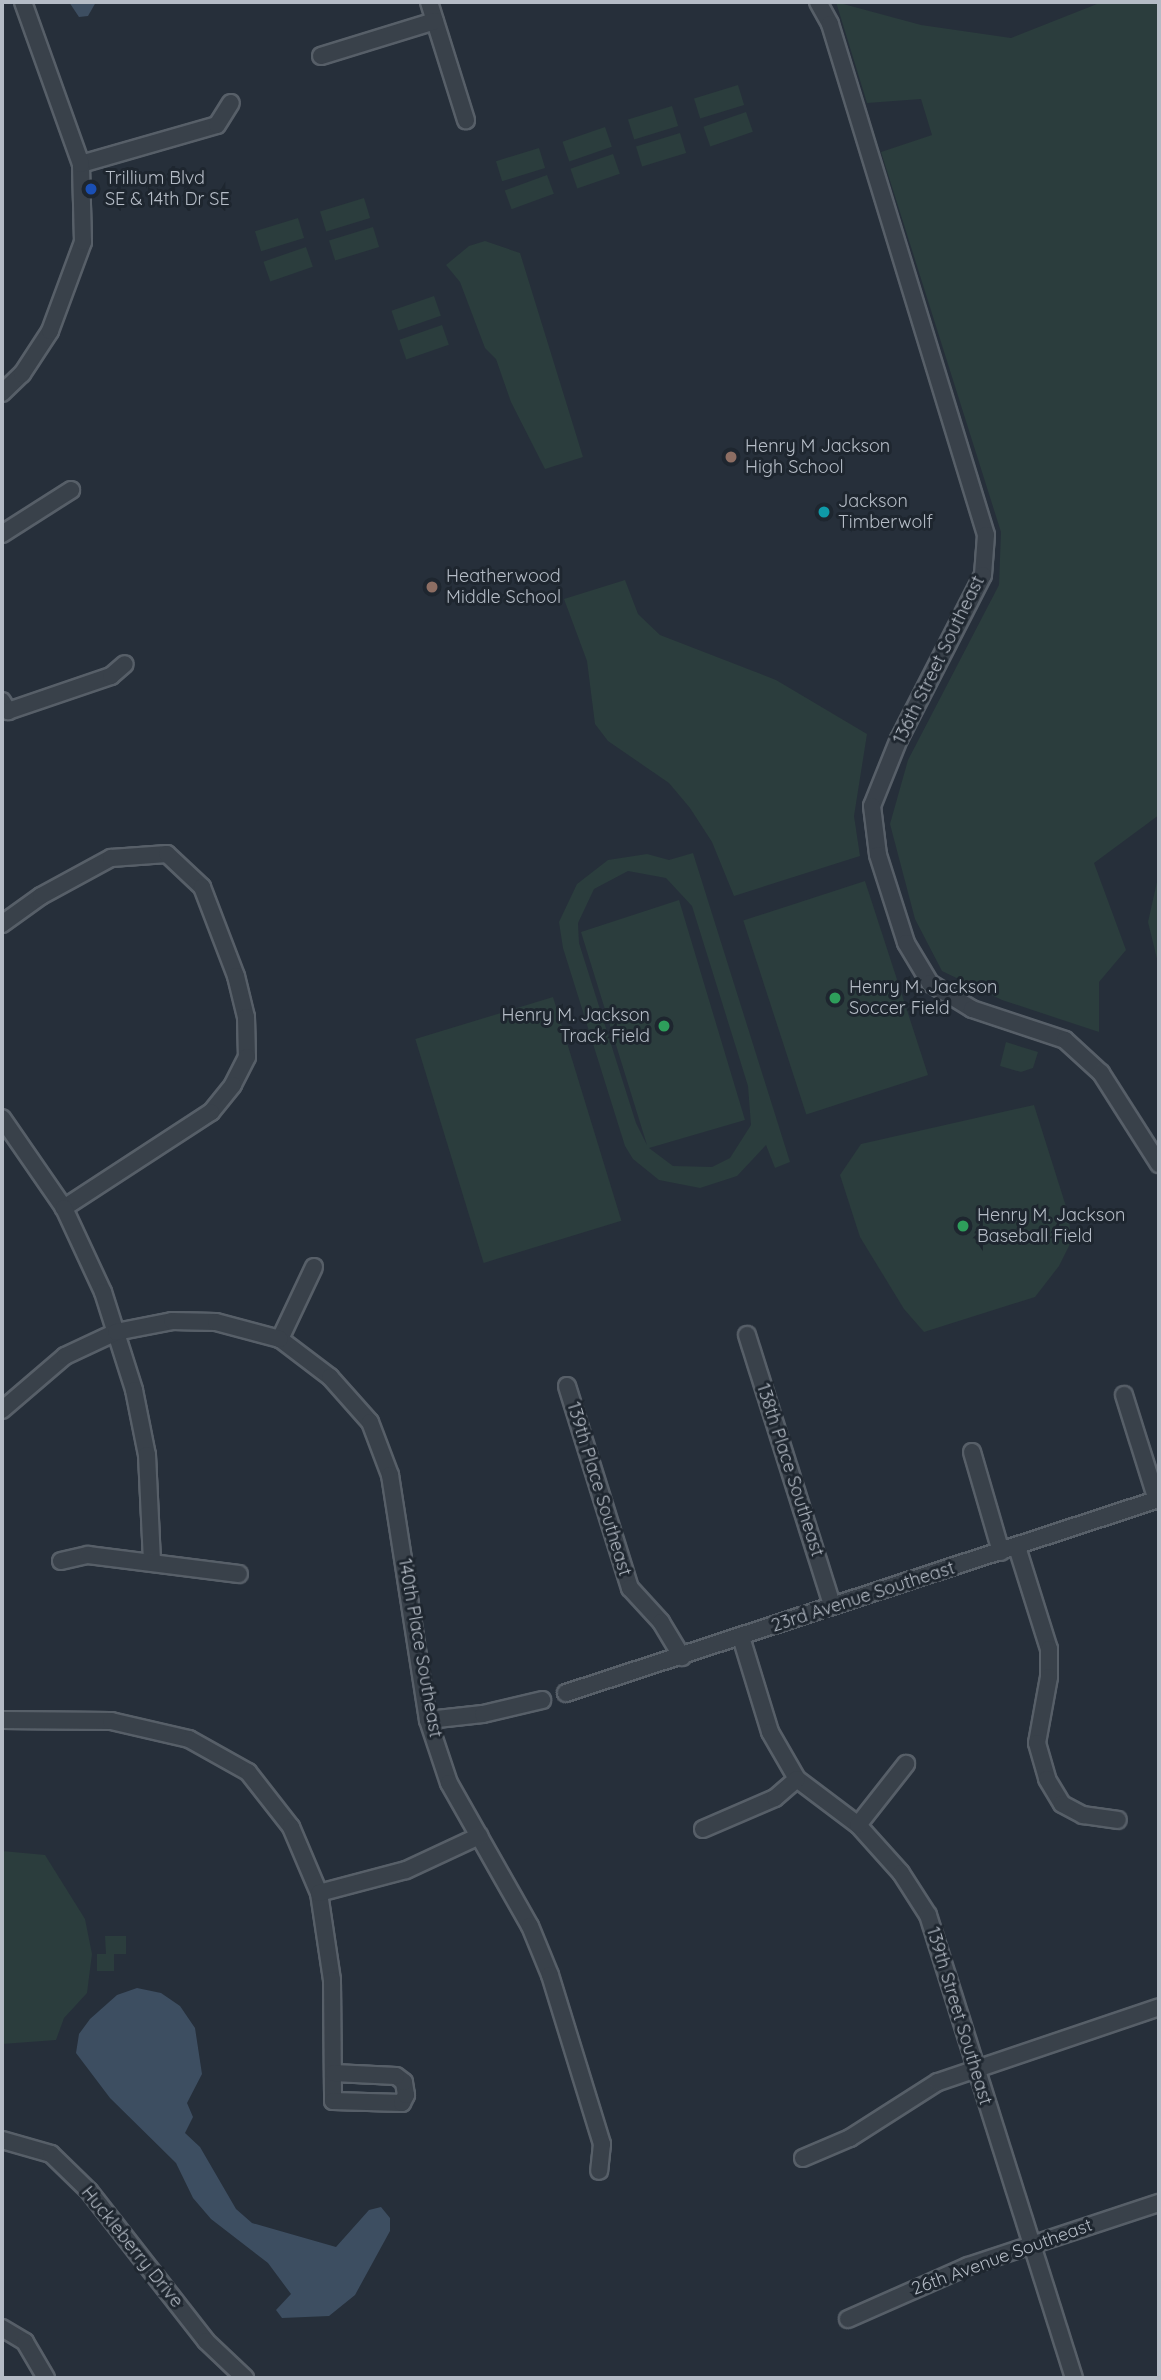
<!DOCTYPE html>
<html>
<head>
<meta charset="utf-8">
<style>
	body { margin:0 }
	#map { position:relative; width:1161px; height:2380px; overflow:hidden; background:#262f3a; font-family:Quicksand,sans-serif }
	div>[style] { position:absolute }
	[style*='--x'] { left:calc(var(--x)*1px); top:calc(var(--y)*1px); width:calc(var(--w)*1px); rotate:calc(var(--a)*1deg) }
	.green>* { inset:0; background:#2b3d3d; transform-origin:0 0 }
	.water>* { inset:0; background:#3d4e61 }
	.roads { filter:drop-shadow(2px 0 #575f68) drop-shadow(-2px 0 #575f68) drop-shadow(0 2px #575f68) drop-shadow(0 -2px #575f68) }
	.minor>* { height:16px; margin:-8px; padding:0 8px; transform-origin:8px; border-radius:8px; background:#39414a }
	.dots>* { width:19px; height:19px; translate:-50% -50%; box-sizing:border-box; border:4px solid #1e262f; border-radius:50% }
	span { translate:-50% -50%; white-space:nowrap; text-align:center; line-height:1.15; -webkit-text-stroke:6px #1e262f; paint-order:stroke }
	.poi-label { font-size:18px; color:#b5bcc6 }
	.left { translate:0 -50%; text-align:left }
	.right { translate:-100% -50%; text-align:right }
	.street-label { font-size:18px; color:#b5bcc6 }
	.frame { position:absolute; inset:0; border:4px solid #b5bcc6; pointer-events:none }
</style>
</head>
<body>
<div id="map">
	<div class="green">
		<i style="clip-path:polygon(836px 2px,921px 25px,1011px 38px,1102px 2px,1159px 2px,1159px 815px,1094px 863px,1126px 950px,1099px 982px,1099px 1032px,1002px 1000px,942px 971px,915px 919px,890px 824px,908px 760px,999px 585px,1001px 532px,881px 152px,932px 135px,921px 99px,867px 103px)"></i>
		<i style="left:738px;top:85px;width:21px;height:46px;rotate:73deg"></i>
		<i style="left:672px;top:106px;width:21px;height:46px;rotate:73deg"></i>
		<i style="left:746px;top:112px;width:21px;height:45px;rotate:71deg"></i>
		<i style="left:605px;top:127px;width:21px;height:45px;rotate:71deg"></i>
		<i style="left:680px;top:133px;width:21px;height:46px;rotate:73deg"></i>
		<i style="left:539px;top:148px;width:21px;height:45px;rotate:73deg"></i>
		<i style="left:613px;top:154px;width:21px;height:45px;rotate:71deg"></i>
		<i style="left:547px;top:175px;width:20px;height:45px;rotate:70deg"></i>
		<i style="left:364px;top:198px;width:21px;height:46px;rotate:73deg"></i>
		<i style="left:298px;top:218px;width:21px;height:45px;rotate:73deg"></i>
		<i style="left:373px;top:227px;width:21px;height:46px;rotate:73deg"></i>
		<i style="clip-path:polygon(485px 241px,520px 253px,583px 457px,545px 469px,511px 402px,496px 359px,485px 348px,460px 282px,446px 265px,469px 246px)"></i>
		<i style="left:306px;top:247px;width:21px;height:45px;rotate:71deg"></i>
		<i style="left:434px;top:296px;width:21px;height:45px;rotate:71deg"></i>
		<i style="left:442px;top:325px;width:21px;height:45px;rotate:71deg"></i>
		<i style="clip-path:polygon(625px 580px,638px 614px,660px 635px,776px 680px,867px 734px,854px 816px,860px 856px,734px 896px,712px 842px,690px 808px,669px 783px,608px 741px,595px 724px,587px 661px,564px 599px)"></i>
		<i style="clip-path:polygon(evenodd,693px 853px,790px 1162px,775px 1168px,766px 1145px,737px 1176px,700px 1188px,659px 1180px,633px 1159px,625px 1146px,563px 948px,559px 922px,577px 884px,608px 860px,647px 854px,669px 860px,693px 853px,628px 871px,666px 878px,692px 906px,748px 1086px,751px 1125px,730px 1158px,712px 1167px,673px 1166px,649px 1148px,745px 1120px,679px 900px,581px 932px,647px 1145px,636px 1123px,579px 943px,578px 923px,594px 889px,628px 871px)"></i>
		<i style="clip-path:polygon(1159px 873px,1159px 967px,1148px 922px)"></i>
		<i style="left:865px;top:881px;width:204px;height:128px;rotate:72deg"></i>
		<i style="left:553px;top:997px;width:234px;height:144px;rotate:73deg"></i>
		<i style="clip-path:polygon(1006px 1042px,1038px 1052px,1033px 1068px,1021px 1072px,1000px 1066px)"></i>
		<i style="clip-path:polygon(1034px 1105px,1069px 1216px,1071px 1242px,1059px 1266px,1035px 1297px,924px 1332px,904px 1309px,860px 1237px,840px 1175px,861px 1144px)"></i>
		<i style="clip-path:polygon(2px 1851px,45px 1855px,85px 1919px,92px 1954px,87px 1993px,64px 2018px,56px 2040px,2px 2044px)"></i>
		<i style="clip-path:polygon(105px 1936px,126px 1936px,126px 1954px,114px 1954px,114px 1971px,97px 1971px,97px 1954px,106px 1954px)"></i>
	</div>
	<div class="water">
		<i style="clip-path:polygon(69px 2px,96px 2px,88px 16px,79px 17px)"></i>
		<i style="clip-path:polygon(137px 1988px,161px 1993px,180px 2006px,195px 2028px,202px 2074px,187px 2103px,193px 2117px,185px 2133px,200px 2147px,236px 2209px,252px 2223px,336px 2247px,369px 2210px,381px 2207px,390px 2218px,390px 2231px,355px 2295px,329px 2316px,282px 2318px,276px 2310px,291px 2294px,268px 2263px,211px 2219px,193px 2198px,176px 2163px,110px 2098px,76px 2053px,79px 2034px,90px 2019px,117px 1995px)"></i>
	</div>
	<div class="roads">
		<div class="minor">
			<i style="--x:429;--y:2;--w:124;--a:72.6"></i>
			<i style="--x:818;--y:2;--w:25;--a:61"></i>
			<i style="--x:830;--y:24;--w:534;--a:73.02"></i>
			<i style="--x:986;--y:535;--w:40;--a:94.3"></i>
			<i style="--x:983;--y:575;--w:184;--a:117.1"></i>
			<i style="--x:899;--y:739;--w:72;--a:111.9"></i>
			<i style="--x:872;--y:806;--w:49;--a:83"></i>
			<i style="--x:878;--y:855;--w:92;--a:72.3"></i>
			<i style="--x:906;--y:943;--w:47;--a:59"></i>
			<i style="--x:930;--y:983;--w:49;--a:31.8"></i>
			<i style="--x:972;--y:1009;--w:98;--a:18.4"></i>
			<i style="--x:1065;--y:1040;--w:49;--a:42.5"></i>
			<i style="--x:1101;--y:1073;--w:108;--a:57.5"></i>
			<i style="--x:321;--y:56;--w:119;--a:-17.1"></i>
			<i style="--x:81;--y:164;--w:141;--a:-16"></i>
			<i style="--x:217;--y:125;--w:26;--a:-58"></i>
			<i style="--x:2;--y:393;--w:28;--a:-44"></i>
			<i style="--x:22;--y:374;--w:51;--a:-56.9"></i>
			<i style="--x:50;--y:331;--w:95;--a:-69.7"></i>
			<i style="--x:83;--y:242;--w:78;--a:-91.5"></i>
			<i style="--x:81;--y:164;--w:172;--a:-109.7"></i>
			<i style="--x:2;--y:534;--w:82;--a:-32.5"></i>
			<i style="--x:2;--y:701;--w:12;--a:59"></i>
			<i style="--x:8;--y:711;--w:109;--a:-18.8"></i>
			<i style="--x:111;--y:676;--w:18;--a:-41"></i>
			<i style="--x:2;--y:924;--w:48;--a:-35.7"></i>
			<i style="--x:41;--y:896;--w:80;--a:-28.5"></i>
			<i style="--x:111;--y:858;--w:56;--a:-4.1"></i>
			<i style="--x:167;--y:854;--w:48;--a:43.3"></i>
			<i style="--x:202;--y:887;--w:95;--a:69.1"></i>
			<i style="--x:236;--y:976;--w:42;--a:76.3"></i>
			<i style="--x:246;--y:1017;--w:40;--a:88.6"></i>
			<i style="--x:247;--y:1057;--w:31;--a:117"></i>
			<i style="--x:233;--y:1085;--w:35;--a:129"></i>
			<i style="--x:211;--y:1112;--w:176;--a:146.9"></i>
			<i style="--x:2;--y:1118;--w:109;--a:55.4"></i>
			<i style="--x:64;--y:1208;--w:93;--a:65.1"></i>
			<i style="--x:103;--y:1292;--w:103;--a:72.4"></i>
			<i style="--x:134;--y:1390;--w:66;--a:78.7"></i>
			<i style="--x:147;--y:1455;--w:105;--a:87.3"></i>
			<i style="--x:314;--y:1267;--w:80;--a:115.3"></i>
			<i style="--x:280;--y:1339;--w:63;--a:37.2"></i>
			<i style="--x:330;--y:1377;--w:60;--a:48.4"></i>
			<i style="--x:370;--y:1422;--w:57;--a:69.3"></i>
			<i style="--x:390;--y:1475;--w:248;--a:81.2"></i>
			<i style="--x:428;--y:1720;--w:66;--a:71.6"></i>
			<i style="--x:449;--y:1783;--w:164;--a:60.5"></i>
			<i style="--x:530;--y:1926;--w:53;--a:67.8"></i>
			<i style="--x:550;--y:1975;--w:177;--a:72.9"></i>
			<i style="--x:602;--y:2144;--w:27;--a:96"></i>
			<i style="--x:747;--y:1335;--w:283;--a:72.5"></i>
			<i style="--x:567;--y:1386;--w:212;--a:72.7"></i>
			<i style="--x:630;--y:1588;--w:46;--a:47.6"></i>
			<i style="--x:661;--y:1622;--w:41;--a:59"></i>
			<i style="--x:1124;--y:1395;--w:110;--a:72.6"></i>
			<i style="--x:2;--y:1410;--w:83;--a:-40.6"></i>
			<i style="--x:65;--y:1356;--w:56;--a:-25.2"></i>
			<i style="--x:116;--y:1332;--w:57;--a:-11.1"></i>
			<i style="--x:172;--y:1321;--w:44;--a:1.3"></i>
			<i style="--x:216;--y:1322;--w:66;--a:14.9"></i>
			<i style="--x:972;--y:1452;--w:104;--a:73.8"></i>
			<i style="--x:1017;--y:1547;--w:107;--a:72.6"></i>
			<i style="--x:1049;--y:1649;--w:28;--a:90"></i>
			<i style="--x:1049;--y:1677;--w:67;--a:100.3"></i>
			<i style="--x:1037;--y:1743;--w:37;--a:74"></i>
			<i style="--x:1047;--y:1779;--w:29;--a:59"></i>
			<i style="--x:1062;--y:1804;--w:24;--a:28"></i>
			<i style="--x:1083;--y:1815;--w:35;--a:8"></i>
			<i style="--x:61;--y:1561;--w:28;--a:-13"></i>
			<i style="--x:88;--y:1555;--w:152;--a:7.2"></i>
			<i style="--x:741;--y:1637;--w:99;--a:73"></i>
			<i style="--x:770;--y:1732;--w:54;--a:60.1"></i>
			<i style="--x:797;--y:1779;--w:76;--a:37"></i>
			<i style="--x:858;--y:1825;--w:64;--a:48.1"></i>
			<i style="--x:901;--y:1873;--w:50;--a:57.3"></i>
			<i style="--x:928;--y:1915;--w:485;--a:72.5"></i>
			<i style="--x:566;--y:1693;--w:624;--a:-18.12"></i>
			<i style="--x:2;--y:1720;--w:109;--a:0.5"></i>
			<i style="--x:111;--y:1721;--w:80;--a:13"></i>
			<i style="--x:189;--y:1739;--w:68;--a:29.2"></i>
			<i style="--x:248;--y:1772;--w:70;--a:52"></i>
			<i style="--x:291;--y:1827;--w:72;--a:67"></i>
			<i style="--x:319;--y:1893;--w:88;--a:81.5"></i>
			<i style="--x:332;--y:1980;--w:121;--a:89.5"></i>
			<i style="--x:333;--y:2101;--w:69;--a:1.7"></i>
			<i style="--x:402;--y:2103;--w:9;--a:-63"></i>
			<i style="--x:406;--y:2095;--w:13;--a:-99"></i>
			<i style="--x:404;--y:2082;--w:10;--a:-143"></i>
			<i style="--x:396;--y:2076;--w:62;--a:-177.2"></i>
			<i style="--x:428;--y:1720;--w:55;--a:-6.2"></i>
			<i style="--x:483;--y:1714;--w:61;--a:-13.3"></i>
			<i style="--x:858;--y:1825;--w:78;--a:-51.8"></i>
			<i style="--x:703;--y:1829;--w:78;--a:-23.3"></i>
			<i style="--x:775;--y:1798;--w:29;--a:-41"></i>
			<i style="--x:319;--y:1893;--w:90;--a:-14.8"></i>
			<i style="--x:406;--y:1870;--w:81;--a:-25"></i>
			<i style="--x:2;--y:2140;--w:51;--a:15.9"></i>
			<i style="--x:51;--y:2154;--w:53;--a:44.2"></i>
			<i style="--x:89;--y:2191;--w:190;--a:52"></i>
			<i style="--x:206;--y:2341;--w:54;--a:43.5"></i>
			<i style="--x:803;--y:2158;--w:51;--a:-23.1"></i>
			<i style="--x:850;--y:2138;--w:104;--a:-32.5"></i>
			<i style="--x:938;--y:2082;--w:233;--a:-18.7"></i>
			<i style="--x:848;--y:2319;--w:131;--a:-23.8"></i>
			<i style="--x:968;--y:2266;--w:201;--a:-18.3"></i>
			<i style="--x:2;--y:2328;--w:27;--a:31"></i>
			<i style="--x:25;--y:2342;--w:42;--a:59.7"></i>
		</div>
	</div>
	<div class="dots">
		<i style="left:91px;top:189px;background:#1a4fb4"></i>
		<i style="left:731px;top:457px;background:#8d6e63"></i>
		<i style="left:824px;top:512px;background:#0f9aa8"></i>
		<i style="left:432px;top:587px;background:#8d6e63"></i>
		<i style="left:835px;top:998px;background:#2e9e5b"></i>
		<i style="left:664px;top:1026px;background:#2e9e5b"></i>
		<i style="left:963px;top:1226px;background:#2e9e5b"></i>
	</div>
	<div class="poi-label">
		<span class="left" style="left:105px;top:189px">Trillium Blvd<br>SE &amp; 14th Dr SE</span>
		<span class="left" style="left:745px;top:457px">Henry M Jackson<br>High School</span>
		<span class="left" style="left:838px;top:512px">Jackson<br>Timberwolf</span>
		<span class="left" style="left:446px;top:587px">Heatherwood<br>Middle School</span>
		<span class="left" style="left:849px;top:998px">Henry M. Jackson<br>Soccer Field</span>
		<span class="right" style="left:650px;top:1026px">Henry M. Jackson<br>Track Field</span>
		<span class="left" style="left:977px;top:1226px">Henry M. Jackson<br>Baseball Field</span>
	</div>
	<div class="street-label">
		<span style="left:939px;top:660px;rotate:-64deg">136th Street Southeast</span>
		<span style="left:790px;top:1470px;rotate:72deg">138th Place Southeast</span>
		<span style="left:599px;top:1489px;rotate:73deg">139th Place Southeast</span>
		<span style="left:863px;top:1597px;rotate:-18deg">23rd Avenue Southeast</span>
		<span style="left:420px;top:1648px;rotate:80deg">140th Place Southeast</span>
		<span style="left:959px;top:2016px;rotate:73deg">139th Street Southeast</span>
		<span style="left:132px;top:2247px;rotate:51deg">Huckleberry Drive</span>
		<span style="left:1002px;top:2257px;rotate:-20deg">26th Avenue Southeast</span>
	</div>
	<div class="frame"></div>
</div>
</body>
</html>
